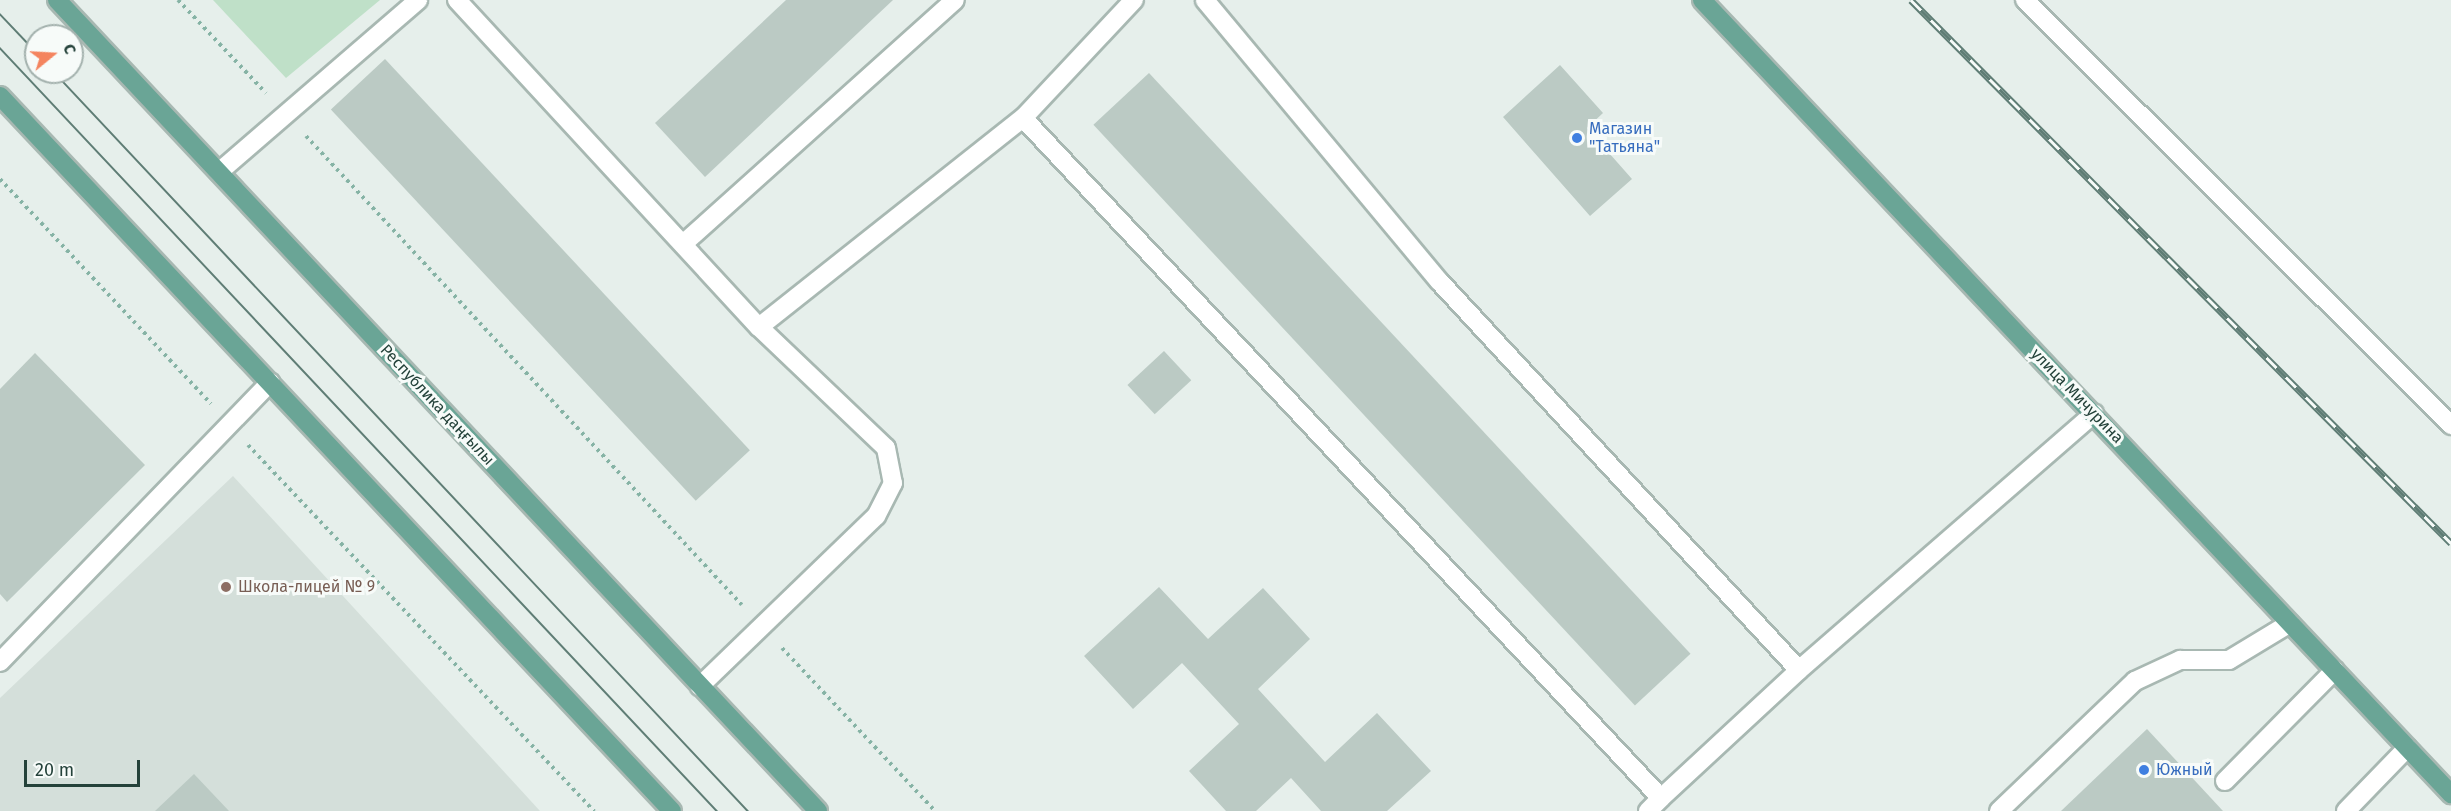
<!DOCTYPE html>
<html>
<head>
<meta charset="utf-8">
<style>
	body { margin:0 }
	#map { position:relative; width:2451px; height:811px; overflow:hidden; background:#e6efeb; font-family:"Fira Sans",sans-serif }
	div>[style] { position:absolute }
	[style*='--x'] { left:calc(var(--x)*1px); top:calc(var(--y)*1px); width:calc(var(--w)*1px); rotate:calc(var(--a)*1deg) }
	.built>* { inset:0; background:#d4dfda }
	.green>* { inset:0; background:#bfe0c8 }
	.building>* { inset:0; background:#bbcac4; transform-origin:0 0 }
	.path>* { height:4px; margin-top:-2px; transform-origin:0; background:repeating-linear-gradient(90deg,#86b3a5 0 3px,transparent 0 7.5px) }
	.roads { filter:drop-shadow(2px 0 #a8b8b2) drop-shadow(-2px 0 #a8b8b2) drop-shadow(0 2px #a8b8b2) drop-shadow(0 -2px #a8b8b2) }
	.minor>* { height:18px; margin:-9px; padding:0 9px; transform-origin:9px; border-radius:9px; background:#fff }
	.major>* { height:18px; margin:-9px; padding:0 9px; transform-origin:9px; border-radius:9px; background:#6aa596 }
	.tram>* { height:1.5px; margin:-0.75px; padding:0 0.75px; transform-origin:0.75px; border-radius:0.75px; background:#5f7d75 }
	.rail>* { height:7px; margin-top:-3.5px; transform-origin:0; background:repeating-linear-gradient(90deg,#f7fbf9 0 14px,#5f7d75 0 28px); box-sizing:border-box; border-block:2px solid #5f7d75 }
	.dots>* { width:16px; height:16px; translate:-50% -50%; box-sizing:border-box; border:3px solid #f7fbf9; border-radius:50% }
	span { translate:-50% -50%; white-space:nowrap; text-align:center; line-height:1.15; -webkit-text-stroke:6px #f7fbf9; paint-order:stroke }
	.shop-label { font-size:16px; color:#366cbe }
	.left { translate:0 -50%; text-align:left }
	.street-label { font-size:16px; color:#24423a }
	.education-label { font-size:16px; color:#785e54 }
	.north { position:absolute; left:24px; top:24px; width:60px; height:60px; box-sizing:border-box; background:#f7fbf9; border:2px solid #a3b1ad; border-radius:50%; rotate:72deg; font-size:16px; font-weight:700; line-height:24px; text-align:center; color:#24423a }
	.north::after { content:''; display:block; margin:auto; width:21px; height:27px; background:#f4845f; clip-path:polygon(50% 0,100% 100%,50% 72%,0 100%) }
	.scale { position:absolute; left:24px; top:760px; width:116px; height:27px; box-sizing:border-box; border:3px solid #24423a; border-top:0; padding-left:8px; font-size:18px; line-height:21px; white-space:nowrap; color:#24423a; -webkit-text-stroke:4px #f7fbf9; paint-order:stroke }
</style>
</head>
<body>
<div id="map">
	<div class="built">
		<i style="clip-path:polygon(233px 476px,540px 811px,0 811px,0 698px)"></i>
	</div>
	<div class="green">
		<i style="clip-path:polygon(213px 0,380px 0,286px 78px)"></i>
	</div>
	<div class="building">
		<i style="clip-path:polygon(786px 0,893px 0,705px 177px,655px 123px)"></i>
		<i style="left:385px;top:59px;width:535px;height:74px;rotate:47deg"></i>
		<i style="clip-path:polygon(1560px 65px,1603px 113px,1587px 128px,1632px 179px,1590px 216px,1503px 117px)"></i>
		<i style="left:1149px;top:73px;width:794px;height:76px;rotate:47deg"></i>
		<i style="left:1164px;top:351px;width:40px;height:50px;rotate:47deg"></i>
		<i style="clip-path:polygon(35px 353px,145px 465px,7px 602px,0 594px,0 389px)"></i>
		<i style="clip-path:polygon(1159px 587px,1208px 639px,1263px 588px,1310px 639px,1258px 689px,1325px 762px,1377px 713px,1431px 771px,1387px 811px,1321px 811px,1291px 778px,1256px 811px,1226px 811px,1189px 771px,1239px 724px,1182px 663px,1133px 709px,1084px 656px)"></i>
		<i style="clip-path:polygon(2147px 729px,2223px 811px,2061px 811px)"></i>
		<i style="clip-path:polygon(194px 774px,229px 811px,155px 811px)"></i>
	</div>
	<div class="path">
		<i style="--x:178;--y:0;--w:128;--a:46.6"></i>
		<i style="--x:306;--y:136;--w:640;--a:47.09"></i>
		<i style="--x:0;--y:179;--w:308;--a:46.8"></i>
		<i style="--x:248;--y:445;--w:504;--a:46.61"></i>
		<i style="--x:782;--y:648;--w:224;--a:46.8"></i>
	</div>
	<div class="roads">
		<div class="minor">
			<i style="--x:457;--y:0;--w:445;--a:47.3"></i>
			<i style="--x:759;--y:327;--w:175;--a:43.6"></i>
			<i style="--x:886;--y:448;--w:36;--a:79"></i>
			<i style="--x:893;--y:483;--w:37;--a:117"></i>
			<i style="--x:876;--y:516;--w:245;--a:136"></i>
			<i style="--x:2025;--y:0;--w:602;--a:44.93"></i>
			<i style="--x:1023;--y:118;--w:932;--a:46.83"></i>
			<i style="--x:1661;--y:798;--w:188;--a:-42.8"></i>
			<i style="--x:1799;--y:670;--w:530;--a:-132.78"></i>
			<i style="--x:1439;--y:281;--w:366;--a:-129.8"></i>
			<i style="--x:219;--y:172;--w:263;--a:-40.8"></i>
			<i style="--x:683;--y:244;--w:365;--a:-41.9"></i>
			<i style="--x:759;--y:327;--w:337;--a:-38.4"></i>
			<i style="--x:1023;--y:118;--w:162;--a:-46.8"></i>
			<i style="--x:0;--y:662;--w:389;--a:-46"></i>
			<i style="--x:1799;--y:670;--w:391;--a:-41"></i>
			<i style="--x:2225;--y:781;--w:156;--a:-45.3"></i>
			<i style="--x:1648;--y:811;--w:18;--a:-45"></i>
			<i style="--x:1999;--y:811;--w:188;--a:-43.7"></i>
			<i style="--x:2135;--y:681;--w:50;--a:-25"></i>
			<i style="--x:2180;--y:660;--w:49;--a:0"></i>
			<i style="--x:2229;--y:660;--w:71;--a:-31.2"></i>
			<i style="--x:2346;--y:811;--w:88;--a:-45.9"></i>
		</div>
		<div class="major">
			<i style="--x:57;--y:0;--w:1112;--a:46.82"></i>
			<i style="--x:1702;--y:0;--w:1092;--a:46.67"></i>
			<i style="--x:0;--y:96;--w:981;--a:46.78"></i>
		</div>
	</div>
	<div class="tram">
		<i style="--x:0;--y:14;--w:52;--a:46.5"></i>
		<i style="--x:0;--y:48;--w:1047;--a:46.78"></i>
		<i style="--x:54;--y:72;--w:1014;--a:46.8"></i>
	</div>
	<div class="rail">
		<i style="--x:1911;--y:0;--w:766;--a:45.16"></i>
	</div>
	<div class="dots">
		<i style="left:1577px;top:138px;background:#3f7fe0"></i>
		<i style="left:226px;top:587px;background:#8d6e63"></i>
		<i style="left:2144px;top:770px;background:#3f7fe0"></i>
	</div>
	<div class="shop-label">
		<span class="left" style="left:1589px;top:138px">Магазин<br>"Татьяна"</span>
		<span class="left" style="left:2156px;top:770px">Южный</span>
	</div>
	<div class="street-label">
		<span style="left:2077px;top:396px;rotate:46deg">улица Мичурина</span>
		<span style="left:437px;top:405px;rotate:47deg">Республика даңғылы</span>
	</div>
	<div class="education-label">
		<span class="left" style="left:238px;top:587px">Школа-лицей № 9</span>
	</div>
	<div class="north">С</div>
	<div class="scale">20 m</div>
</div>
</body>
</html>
